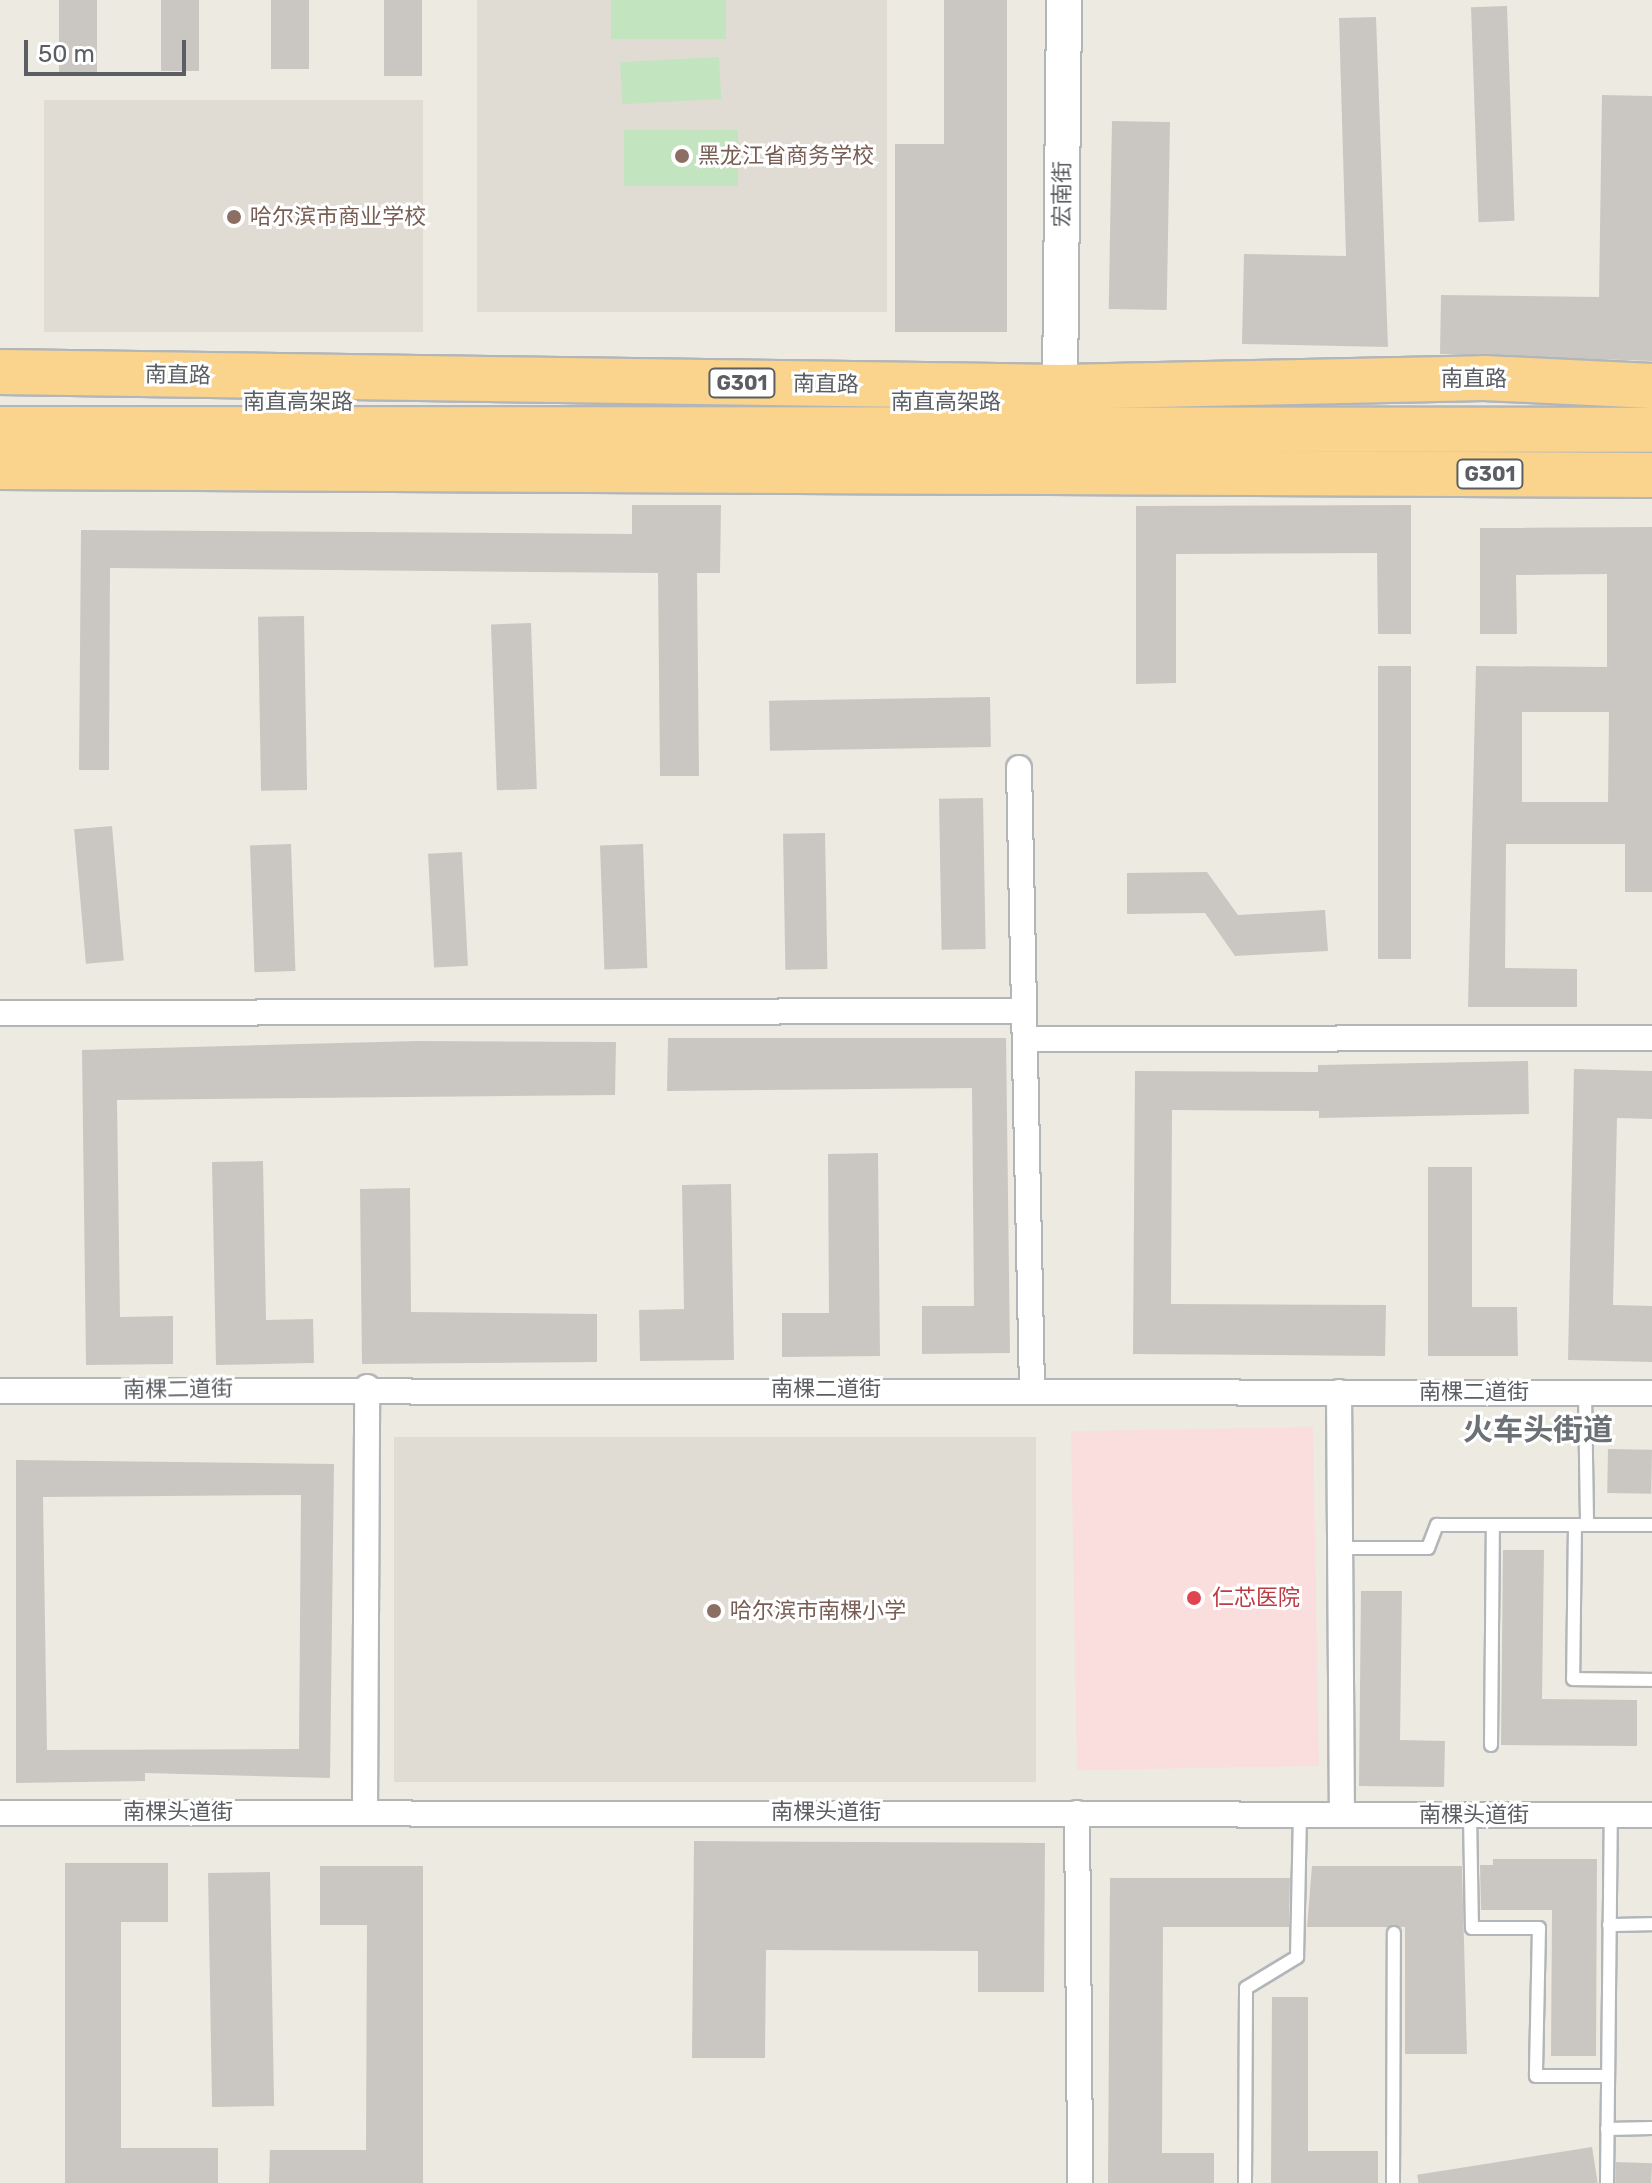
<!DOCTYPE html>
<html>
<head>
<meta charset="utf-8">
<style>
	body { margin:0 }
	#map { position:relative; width:1652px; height:2183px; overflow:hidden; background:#edeae2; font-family:Rubik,"Noto Sans SC",sans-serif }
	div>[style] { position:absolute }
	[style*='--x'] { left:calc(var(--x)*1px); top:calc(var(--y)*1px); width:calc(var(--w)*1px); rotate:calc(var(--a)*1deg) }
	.education>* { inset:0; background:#e0dbd3; transform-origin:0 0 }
	.medical>* { inset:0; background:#fadede; transform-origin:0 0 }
	.green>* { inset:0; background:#c2e4bf; transform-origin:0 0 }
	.building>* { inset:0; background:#cac7c2; transform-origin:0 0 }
	.roads { filter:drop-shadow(2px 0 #b3b6b9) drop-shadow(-2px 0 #b3b6b9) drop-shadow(0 2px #b3b6b9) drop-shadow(0 -2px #b3b6b9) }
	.lane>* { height:12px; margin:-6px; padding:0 6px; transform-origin:6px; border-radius:6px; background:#fff }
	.street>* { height:24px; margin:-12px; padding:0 12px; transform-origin:12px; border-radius:12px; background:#fff }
	.secondary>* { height:34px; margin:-17px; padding:0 17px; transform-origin:17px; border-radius:17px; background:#fff }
	.highway>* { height:44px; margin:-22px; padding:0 22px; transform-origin:22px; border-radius:22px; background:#fad48d }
	.dots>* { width:22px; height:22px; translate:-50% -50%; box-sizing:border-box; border:4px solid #fff; border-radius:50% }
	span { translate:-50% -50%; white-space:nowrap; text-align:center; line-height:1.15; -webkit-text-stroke:6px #fff; paint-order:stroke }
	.shield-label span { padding:2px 6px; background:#fff; border:2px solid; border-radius:6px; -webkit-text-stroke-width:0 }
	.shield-label { font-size:20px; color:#5b5f63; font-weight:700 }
	.education-label { font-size:22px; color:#785e54 }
	.left { translate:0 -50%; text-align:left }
	.street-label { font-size:22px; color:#5b5f63 }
	.health-label { font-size:22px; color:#be3a42 }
	.district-label { font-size:30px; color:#6c7175; font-weight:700 }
	.scale { position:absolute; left:24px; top:40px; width:162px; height:36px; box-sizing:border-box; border:4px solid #5b5f63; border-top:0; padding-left:10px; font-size:24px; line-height:28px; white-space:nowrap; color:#5b5f63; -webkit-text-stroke:6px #fff; paint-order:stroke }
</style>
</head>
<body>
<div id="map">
	<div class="education">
		<i style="left:477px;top:0;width:410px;height:312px"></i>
		<i style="left:423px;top:100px;width:232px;height:379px;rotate:90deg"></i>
		<i style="left:394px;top:1437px;width:642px;height:345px"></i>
	</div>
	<div class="medical">
		<i style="left:1313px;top:1427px;width:339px;height:242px;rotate:89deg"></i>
	</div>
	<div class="green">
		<i style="left:611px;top:0;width:115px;height:39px"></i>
		<i style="left:719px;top:57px;width:42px;height:99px;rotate:87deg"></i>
		<i style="left:738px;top:130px;width:56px;height:114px;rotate:90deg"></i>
	</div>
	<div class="building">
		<i style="left:59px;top:0;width:38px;height:73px"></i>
		<i style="left:161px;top:0;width:38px;height:71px"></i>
		<i style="left:271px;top:0;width:38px;height:69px"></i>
		<i style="left:384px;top:0;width:38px;height:76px"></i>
		<i style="clip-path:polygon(944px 0,1007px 0,1007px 332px,895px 332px,895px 144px,944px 144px)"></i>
		<i style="left:1507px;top:6px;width:215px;height:36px;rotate:88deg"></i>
		<i style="clip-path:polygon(1376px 17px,1388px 347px,1242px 344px,1244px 254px,1346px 256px,1339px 18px)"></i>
		<i style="clip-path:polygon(1602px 95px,1652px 96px,1652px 361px,1440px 354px,1441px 295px,1599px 297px)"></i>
		<i style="left:1112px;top:121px;width:58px;height:188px;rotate:1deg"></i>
		<i style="clip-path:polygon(632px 505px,721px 505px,720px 573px,697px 573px,699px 776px,660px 776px,658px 573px,110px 568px,109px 770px,79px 770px,81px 530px,632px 534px)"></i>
		<i style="clip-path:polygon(1411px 505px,1411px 634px,1378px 634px,1377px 553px,1176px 554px,1176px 683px,1136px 684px,1136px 506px)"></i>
		<i style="clip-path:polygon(evenodd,1652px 527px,1652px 892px,1625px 892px,1625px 844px,1506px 844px,1505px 968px,1577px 969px,1577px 1007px,1468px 1007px,1476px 666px,1607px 667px,1607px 574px,1516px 575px,1517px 634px,1480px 634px,1480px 528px,1652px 527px,1522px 712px,1609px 712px,1608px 802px,1522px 802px,1522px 712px)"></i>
		<i style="left:304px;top:616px;width:174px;height:46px;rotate:89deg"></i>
		<i style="left:531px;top:623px;width:166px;height:40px;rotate:88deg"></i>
		<i style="left:1378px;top:666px;width:33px;height:293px"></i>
		<i style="left:990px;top:697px;width:50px;height:221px;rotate:89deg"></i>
		<i style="left:983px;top:798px;width:151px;height:44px;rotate:89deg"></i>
		<i style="left:112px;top:826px;width:135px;height:38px;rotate:85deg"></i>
		<i style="left:825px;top:833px;width:136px;height:42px;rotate:89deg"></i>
		<i style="left:291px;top:844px;width:127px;height:41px;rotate:88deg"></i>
		<i style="left:643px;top:844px;width:124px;height:43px;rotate:88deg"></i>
		<i style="left:462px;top:852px;width:114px;height:34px;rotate:87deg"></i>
		<i style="clip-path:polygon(1207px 872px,1238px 915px,1325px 910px,1328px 951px,1235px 956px,1205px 913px,1127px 914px,1127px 873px)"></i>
		<i style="clip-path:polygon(668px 1038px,1006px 1038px,1010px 1353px,922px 1354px,922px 1306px,974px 1306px,972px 1088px,667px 1091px)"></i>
		<i style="clip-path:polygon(416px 1041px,616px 1042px,615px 1095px,117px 1100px,120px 1317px,173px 1316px,173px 1364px,86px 1365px,82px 1050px)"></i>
		<i style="clip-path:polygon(1528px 1061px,1529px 1114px,1319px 1118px,1319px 1111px,1172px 1110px,1171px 1304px,1386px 1305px,1385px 1356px,1133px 1354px,1135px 1071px,1318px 1072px,1318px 1065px)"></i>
		<i style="clip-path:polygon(1574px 1069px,1652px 1071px,1652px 1119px,1617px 1118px,1613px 1305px,1652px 1306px,1652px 1362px,1568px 1360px)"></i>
		<i style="clip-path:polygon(878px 1153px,880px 1356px,782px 1357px,782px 1313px,829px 1313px,828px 1154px)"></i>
		<i style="clip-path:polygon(263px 1161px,266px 1320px,313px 1319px,314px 1363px,216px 1365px,212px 1162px)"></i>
		<i style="clip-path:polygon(1428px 1167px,1472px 1167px,1472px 1307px,1517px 1307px,1518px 1356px,1428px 1356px)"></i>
		<i style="clip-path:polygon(731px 1184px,734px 1360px,640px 1361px,639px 1310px,684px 1309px,682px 1185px)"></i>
		<i style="clip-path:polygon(410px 1188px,411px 1312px,597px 1314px,597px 1362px,362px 1364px,360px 1189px)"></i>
		<i style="left:1608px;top:1449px;width:44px;height:44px;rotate:1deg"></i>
		<i style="clip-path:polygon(evenodd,16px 1460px,334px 1464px,330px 1778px,145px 1773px,145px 1781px,16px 1783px,16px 1460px,301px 1495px,299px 1749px,47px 1750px,43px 1497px,301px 1495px)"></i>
		<i style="clip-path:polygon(1503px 1550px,1544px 1550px,1542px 1699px,1637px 1700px,1637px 1746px,1501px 1745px)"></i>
		<i style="clip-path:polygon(1361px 1591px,1402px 1591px,1400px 1740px,1445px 1741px,1444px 1787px,1359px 1786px)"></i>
		<i style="clip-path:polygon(694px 1841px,1045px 1843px,1044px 1992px,978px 1992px,978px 1951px,766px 1950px,765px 2058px,692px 2058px)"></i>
		<i style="clip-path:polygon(1493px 1859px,1597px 1859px,1596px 2056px,1551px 2056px,1552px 1910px,1481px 1910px,1480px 1865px,1493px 1865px)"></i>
		<i style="clip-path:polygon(65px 1863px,168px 1863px,168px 1922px,121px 1922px,121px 2148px,218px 2148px,218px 2183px,65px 2183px)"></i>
		<i style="clip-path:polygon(320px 1866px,423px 1866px,423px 2183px,269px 2183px,270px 2150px,366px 2150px,367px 1925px,320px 1925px)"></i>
		<i style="clip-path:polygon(1312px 1866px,1462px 1866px,1467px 2054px,1405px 2054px,1405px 1927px,1307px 1927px)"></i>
		<i style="left:270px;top:1872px;width:234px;height:62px;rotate:89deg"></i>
		<i style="clip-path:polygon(1110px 1878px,1290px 1878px,1289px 1927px,1163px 1927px,1162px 2153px,1214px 2153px,1214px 2183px,1108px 2183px)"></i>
		<i style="clip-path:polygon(1272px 1997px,1308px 1997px,1308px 2151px,1378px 2151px,1378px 2183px,1271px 2183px)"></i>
		<i style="left:1592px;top:2147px;width:36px;height:177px;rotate:81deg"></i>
		<i style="left:1616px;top:2162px;width:36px;height:21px;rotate:2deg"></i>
	</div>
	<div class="roads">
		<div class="lane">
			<i style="--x:1585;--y:1393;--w:132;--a:89.1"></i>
			<i style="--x:1575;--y:1525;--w:154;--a:90.7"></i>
			<i style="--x:1573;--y:1679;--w:79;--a:0.7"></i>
			<i style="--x:1341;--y:1548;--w:87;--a:0"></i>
			<i style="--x:1428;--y:1548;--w:25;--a:-69"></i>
			<i style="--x:1437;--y:1525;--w:215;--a:0"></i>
			<i style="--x:1491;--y:1745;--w:220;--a:-89.5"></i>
			<i style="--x:1470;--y:1815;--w:113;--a:89"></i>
			<i style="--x:1472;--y:1928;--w:67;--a:0"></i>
			<i style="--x:1539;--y:1928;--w:148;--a:91.2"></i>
			<i style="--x:1536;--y:2076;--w:72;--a:0"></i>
			<i style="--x:1609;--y:1925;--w:43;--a:-1.3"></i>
			<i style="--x:1607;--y:2129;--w:45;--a:-1.3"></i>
			<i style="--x:1245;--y:2183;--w:195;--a:-89.7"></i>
			<i style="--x:1246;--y:1988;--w:60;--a:-31.3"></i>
			<i style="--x:1297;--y:1957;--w:143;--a:-88.8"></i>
			<i style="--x:1393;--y:2183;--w:250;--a:-89.8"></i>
			<i style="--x:1607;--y:2183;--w:368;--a:-89.4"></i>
		</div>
		<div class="street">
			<i style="--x:1019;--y:768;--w:622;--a:88.8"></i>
			<i style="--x:0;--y:1013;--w:1024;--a:-0.11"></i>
			<i style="--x:1025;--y:1039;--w:627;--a:-0.09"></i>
			<i style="--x:0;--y:1391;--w:1652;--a:0.07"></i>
			<i style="--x:1339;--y:1392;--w:422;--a:89.6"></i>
			<i style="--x:365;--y:1811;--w:424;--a:-89.7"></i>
			<i style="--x:0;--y:1813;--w:1652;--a:0.07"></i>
			<i style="--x:1077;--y:1813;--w:370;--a:89.5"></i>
		</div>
		<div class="secondary">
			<i style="--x:1060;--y:387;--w:387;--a:-89.4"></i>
		</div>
		<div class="highway">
			<i style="--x:0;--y:372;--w:1060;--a:0.81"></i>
			<i style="--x:1060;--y:387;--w:424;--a:-1.2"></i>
			<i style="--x:1484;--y:378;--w:168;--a:2.7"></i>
			<i style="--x:0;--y:429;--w:1652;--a:0.03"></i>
			<i style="--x:0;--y:467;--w:1652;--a:0.28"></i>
		</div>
	</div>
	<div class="dots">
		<i style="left:682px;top:156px;background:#8d6e63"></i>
		<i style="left:234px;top:217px;background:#8d6e63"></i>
		<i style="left:1194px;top:1598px;background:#e0444e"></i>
		<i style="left:714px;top:1611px;background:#8d6e63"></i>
	</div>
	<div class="shield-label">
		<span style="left:742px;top:383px">G301</span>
		<span style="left:1490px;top:474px">G301</span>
	</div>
	<div class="education-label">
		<span class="left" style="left:698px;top:156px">黑龙江省商务学校</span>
		<span class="left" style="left:250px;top:217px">哈尔滨市商业学校</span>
		<span class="left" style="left:730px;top:1611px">哈尔滨市南棵小学</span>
	</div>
	<div class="street-label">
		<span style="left:1062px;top:194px;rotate:-90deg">宏南街</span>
		<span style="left:178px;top:375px;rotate:1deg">南直路</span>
		<span style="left:1474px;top:379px">南直路</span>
		<span style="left:826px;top:384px;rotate:1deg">南直路</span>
		<span style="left:298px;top:402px">南直高架路</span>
		<span style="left:946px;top:402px">南直高架路</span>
		<span style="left:178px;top:1389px;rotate:-1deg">南棵二道街</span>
		<span style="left:826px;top:1389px">南棵二道街</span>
		<span style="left:1474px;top:1392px">南棵二道街</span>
		<span style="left:178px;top:1812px">南棵头道街</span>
		<span style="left:826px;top:1812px">南棵头道街</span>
		<span style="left:1474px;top:1815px">南棵头道街</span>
	</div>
	<div class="health-label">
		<span class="left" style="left:1212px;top:1598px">仁芯医院</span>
	</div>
	<div class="district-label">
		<span style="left:1538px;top:1430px">火车头街道</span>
	</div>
	<div class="scale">50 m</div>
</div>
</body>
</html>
